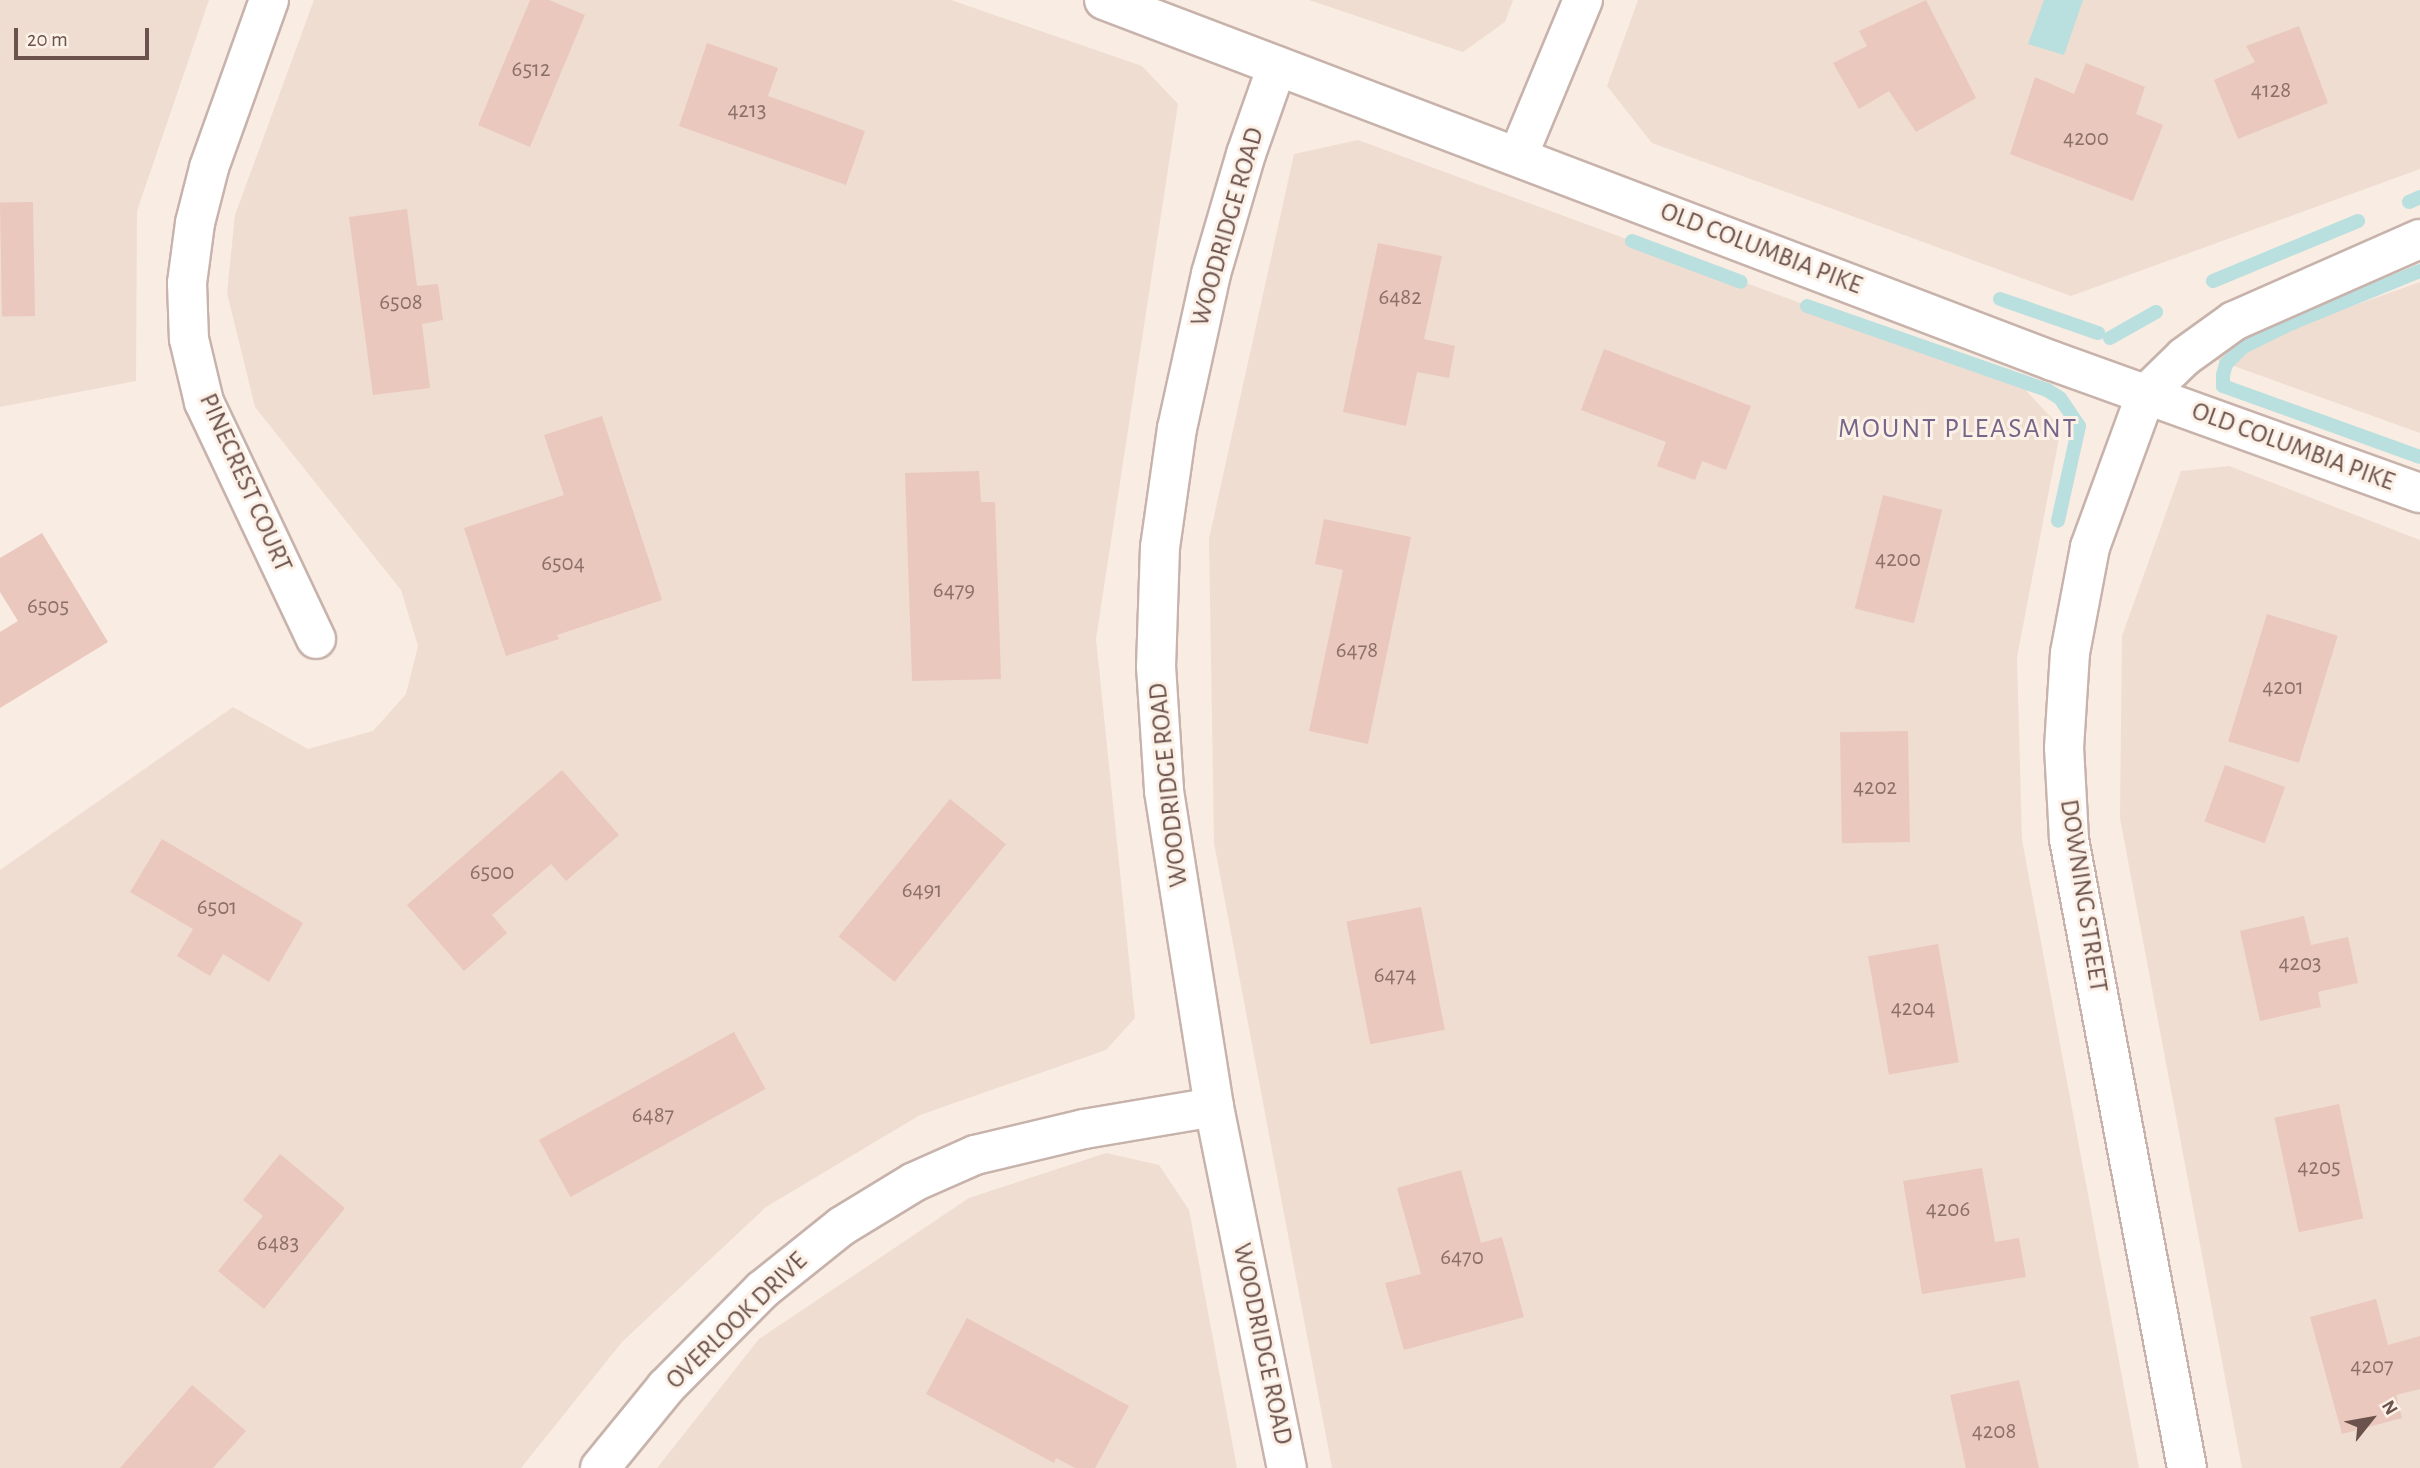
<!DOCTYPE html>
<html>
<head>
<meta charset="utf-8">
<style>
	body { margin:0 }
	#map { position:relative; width:2420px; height:1468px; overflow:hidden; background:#f9ece2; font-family:"Alegreya Sans",sans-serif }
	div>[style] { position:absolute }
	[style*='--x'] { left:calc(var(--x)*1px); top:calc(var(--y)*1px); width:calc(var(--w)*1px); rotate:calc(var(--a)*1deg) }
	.residential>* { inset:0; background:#efddd1 }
	.water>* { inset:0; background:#b9dfdf }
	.stream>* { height:14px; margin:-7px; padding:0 7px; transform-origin:7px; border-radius:7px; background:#b9dfdf }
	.building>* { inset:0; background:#eac8bd; transform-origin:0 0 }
	.roads { filter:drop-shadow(2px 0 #c7b3ab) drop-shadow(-2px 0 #c7b3ab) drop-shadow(0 2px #c7b3ab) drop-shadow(0 -2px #c7b3ab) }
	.minor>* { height:38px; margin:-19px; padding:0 19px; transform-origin:19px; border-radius:19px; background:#fff }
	span { translate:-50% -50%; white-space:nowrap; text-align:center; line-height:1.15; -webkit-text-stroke:6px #fcf1e7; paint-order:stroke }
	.number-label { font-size:23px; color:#8c7068 }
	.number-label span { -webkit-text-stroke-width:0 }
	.street-label { font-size:26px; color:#6c524c }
	.neighbourhood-label { font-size:28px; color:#776489; letter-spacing:2px }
	.north { position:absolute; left:2336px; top:1384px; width:70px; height:70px; -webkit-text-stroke:5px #fcf1e7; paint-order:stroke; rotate:59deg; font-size:19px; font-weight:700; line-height:28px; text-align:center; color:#6c524c }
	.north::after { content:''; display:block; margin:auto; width:24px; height:32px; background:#6c524c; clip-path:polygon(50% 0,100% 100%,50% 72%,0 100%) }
	.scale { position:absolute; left:14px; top:28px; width:135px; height:32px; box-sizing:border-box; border:4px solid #6c524c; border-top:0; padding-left:9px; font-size:21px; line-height:24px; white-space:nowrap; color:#6c524c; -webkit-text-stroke:5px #fcf1e7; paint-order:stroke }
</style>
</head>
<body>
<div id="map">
	<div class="residential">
		<i style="clip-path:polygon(0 0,209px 0,137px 211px,136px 381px,0 407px)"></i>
		<i style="clip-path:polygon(314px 0,951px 0,1142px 66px,1178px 104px,1096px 639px,1135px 1018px,1106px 1050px,920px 1115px,766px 1207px,622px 1342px,521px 1468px,0 1468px,0 870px,233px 707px,308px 749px,373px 731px,406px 694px,418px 646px,401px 590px,255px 407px,227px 293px,235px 215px)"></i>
		<i style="clip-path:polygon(1309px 0,1513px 0,1505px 22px,1463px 52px)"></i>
		<i style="clip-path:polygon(1638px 0,2420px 0,2420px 169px,2071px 296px,1652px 143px,1607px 86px)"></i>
		<i style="clip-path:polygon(1358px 140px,2020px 384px,2061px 428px,2017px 657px,2022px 840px,2139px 1468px,1332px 1468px,1214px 843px,1209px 539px,1294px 154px)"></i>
		<i style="clip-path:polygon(2420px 282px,2420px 433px,2209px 357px)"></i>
		<i style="clip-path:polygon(2229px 466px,2420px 540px,2420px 1468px,2242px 1468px,2120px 818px,2122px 636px,2181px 471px)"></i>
		<i style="clip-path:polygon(1106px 1153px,1159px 1165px,1189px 1210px,1237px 1468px,657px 1468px,759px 1339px,969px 1198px)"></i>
	</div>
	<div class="water">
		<i style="clip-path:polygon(2044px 0,2083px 0,2064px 55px,2028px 44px)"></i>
	</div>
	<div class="stream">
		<i style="--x:2409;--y:202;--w:12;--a:-24"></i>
		<i style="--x:1632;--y:241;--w:116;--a:20.6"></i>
		<i style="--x:2420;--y:271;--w:138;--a:157.9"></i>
		<i style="--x:2292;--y:323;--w:55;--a:153.9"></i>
		<i style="--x:2243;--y:347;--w:24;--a:135"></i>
		<i style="--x:2226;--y:364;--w:11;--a:105"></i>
		<i style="--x:2223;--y:375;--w:11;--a:90"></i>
		<i style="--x:2223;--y:386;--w:209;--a:19.8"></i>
		<i style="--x:2213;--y:281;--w:157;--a:-22.5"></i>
		<i style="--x:2000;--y:299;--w:104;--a:19.1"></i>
		<i style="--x:1807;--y:306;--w:254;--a:19.3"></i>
		<i style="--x:2047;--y:390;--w:15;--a:32"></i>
		<i style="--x:2060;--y:398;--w:34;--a:56"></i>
		<i style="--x:2079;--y:426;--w:97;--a:102.5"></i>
		<i style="--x:2110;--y:338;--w:53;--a:-29.5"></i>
	</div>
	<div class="building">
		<i style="clip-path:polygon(530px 0,549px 0,585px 15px,530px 147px,478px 125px)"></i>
		<i style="clip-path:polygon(1926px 0,1976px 98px,1916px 132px,1889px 91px,1859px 109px,1833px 63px,1867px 46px,1859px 31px)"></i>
		<i style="clip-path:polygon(2299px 26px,2328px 103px,2238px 139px,2214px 80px,2255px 62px,2246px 46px)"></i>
		<i style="clip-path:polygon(707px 43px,778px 68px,768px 96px,865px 131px,846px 185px,679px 126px)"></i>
		<i style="clip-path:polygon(2086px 63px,2145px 87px,2136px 114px,2163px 125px,2133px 201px,2010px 154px,2035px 77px,2074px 94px)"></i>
		<i style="left:33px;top:202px;width:114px;height:33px;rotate:89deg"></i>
		<i style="clip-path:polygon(407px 209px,417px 286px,438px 284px,443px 320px,422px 324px,430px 388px,373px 395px,349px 217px)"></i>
		<i style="clip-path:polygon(1378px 243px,1442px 256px,1424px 339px,1455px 346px,1449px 378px,1417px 372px,1406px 426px,1343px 412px)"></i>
		<i style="clip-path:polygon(1604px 349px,1751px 406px,1726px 470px,1702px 461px,1695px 480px,1657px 466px,1666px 442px,1581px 410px)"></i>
		<i style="clip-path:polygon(602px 416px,662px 600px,557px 635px,559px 639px,506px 656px,464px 528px,564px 495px,544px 435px)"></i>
		<i style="clip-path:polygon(979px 471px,981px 502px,995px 502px,1001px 679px,912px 681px,905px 473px)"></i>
		<i style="left:1883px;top:495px;width:61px;height:117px;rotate:14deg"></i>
		<i style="clip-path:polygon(1324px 519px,1411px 537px,1368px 744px,1309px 731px,1343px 570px,1315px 564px)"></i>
		<i style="clip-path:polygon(42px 533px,108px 642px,0 708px,0 632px,18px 621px,0 592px,0 558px)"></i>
		<i style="left:2267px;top:614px;width:74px;height:133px;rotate:17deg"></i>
		<i style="left:1908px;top:731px;width:111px;height:68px;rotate:89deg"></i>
		<i style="left:2225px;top:765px;width:64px;height:60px;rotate:20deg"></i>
		<i style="clip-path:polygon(562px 770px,619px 835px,566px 881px,551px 864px,492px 915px,507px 933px,464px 971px,407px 905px)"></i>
		<i style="left:950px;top:799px;width:72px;height:177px;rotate:39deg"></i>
		<i style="clip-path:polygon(162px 839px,303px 923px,269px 982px,223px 954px,210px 976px,177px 956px,193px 929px,130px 892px)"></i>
		<i style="left:1421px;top:907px;width:125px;height:76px;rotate:79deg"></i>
		<i style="clip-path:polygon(2304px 916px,2311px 945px,2348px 937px,2358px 983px,2318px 992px,2321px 1007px,2260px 1021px,2240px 931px)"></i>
		<i style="left:1938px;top:944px;width:120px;height:71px;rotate:80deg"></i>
		<i style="left:734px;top:1032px;width:65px;height:223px;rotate:61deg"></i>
		<i style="left:2339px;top:1104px;width:117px;height:66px;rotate:78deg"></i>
		<i style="clip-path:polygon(280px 1154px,345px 1208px,264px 1309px,218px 1271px,263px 1216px,243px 1200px)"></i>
		<i style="clip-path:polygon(1982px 1168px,1995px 1242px,2019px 1238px,2026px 1277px,1922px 1294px,1903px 1181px)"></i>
		<i style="clip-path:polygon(1461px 1170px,1481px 1243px,1502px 1237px,1524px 1317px,1404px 1350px,1385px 1283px,1421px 1274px,1397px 1188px)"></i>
		<i style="clip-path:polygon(2376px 1299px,2388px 1345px,2420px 1336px,2420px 1389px,2396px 1395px,2402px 1418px,2342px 1434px,2310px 1317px)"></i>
		<i style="clip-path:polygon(967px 1318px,1129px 1406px,1095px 1468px,1075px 1468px,1056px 1458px,1054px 1463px,926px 1394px)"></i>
		<i style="clip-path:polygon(2019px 1380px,2039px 1468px,1966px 1468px,1950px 1395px)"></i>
		<i style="clip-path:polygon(192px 1385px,246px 1431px,213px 1468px,120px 1468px)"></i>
	</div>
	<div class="roads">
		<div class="minor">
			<i style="--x:269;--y:0;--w:178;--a:109.7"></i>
			<i style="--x:209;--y:168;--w:57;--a:104.3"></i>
			<i style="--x:195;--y:223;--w:61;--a:97.6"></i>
			<i style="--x:187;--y:283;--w:56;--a:88"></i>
			<i style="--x:189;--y:339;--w:65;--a:76.6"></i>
			<i style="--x:204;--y:402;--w:262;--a:64.7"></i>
			<i style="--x:1104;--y:0;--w:1015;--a:20.83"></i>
			<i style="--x:2053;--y:361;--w:390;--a:19.8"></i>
			<i style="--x:1277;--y:66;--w:93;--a:109.4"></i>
			<i style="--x:1246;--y:154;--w:125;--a:106.3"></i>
			<i style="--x:1211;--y:274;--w:158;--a:102.4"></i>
			<i style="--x:1177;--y:428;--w:120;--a:98.1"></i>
			<i style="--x:1160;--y:547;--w:119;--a:91.9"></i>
			<i style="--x:1156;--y:666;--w:125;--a:86.3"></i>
			<i style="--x:1164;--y:791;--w:320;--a:81"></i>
			<i style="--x:1214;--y:1107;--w:368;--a:78.6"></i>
			<i style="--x:1518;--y:156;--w:169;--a:-67.4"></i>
			<i style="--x:600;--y:1468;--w:104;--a:-50.8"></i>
			<i style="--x:666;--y:1387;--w:136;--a:-45.3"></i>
			<i style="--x:762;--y:1290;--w:102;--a:-38.7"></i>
			<i style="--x:842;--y:1226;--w:84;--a:-31.4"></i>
			<i style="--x:914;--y:1182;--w:67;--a:-23.9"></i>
			<i style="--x:975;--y:1155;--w:112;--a:-13.4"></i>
			<i style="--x:1084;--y:1129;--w:132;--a:-9.6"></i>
			<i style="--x:2187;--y:1468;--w:640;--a:-100.63"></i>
			<i style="--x:2069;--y:839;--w:91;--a:-93.1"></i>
			<i style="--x:2064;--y:748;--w:95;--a:-86.4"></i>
			<i style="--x:2070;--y:653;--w:108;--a:-79.3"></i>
			<i style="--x:2090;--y:547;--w:163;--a:-69.9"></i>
			<i style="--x:2146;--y:394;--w:53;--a:-44.2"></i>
			<i style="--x:2184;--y:357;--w:62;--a:-35.8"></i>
			<i style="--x:2234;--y:321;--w:203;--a:-23.8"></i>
		</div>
	</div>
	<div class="number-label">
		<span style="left:531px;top:70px">6512</span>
		<span style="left:2271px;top:91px">4128</span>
		<span style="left:747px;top:111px">4213</span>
		<span style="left:2086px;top:139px">4200</span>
		<span style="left:1400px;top:298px">6482</span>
		<span style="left:401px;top:303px">6508</span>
		<span style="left:1898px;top:560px">4200</span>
		<span style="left:563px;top:564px">6504</span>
		<span style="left:954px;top:591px">6479</span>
		<span style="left:48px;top:607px">6505</span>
		<span style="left:1357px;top:651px">6478</span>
		<span style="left:2283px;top:688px">4201</span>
		<span style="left:1875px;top:788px">4202</span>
		<span style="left:492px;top:873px">6500</span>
		<span style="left:922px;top:891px">6491</span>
		<span style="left:217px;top:908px">6501</span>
		<span style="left:2300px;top:964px">4203</span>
		<span style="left:1395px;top:976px">6474</span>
		<span style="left:1913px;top:1009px">4204</span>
		<span style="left:653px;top:1116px">6487</span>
		<span style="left:2319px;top:1168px">4205</span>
		<span style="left:1948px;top:1210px">4206</span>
		<span style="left:278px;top:1244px">6483</span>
		<span style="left:1462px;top:1258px">6470</span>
		<span style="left:2372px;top:1367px">4207</span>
		<span style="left:1994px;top:1432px">4208</span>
	</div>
	<div class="street-label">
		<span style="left:1228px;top:227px;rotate:-74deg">WOODRIDGE ROAD</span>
		<span style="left:1761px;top:249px;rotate:21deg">OLD COLUMBIA PIKE</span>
		<span style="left:2293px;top:447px;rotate:20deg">OLD COLUMBIA PIKE</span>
		<span style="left:245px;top:483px;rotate:66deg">PINECREST COURT</span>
		<span style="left:1169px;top:785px;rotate:-96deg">WOODRIDGE ROAD</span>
		<span style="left:2083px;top:896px;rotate:81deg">DOWNING STREET</span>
		<span style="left:737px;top:1321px;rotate:-44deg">OVERLOOK DRIVE</span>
		<span style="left:1262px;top:1344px;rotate:78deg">WOODRIDGE ROAD</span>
	</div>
	<div class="neighbourhood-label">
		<span style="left:1958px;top:429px">MOUNT PLEASANT</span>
	</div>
	<div class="north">N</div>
	<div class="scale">20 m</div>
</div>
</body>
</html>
